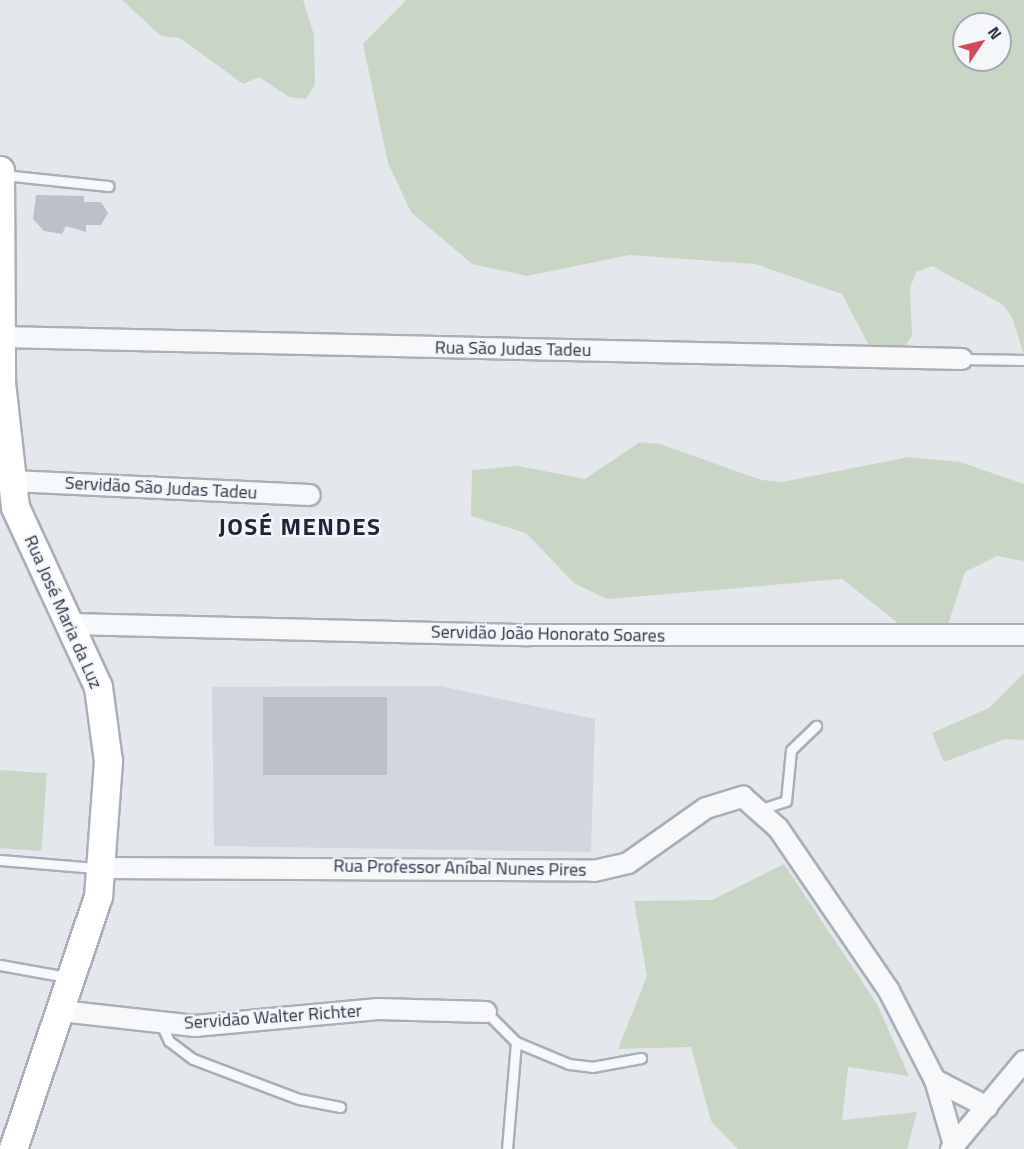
<!DOCTYPE html>
<html>
<head>
<meta charset="utf-8">
<style>
	body { margin:0 }
	#map { position:relative; width:1024px; height:1149px; overflow:hidden; background:#e4e7ec; font-family:"Titillium Web",sans-serif }
	div>[style] { position:absolute }
	[style*='--x'] { left:calc(var(--x)*1px); top:calc(var(--y)*1px); width:calc(var(--w)*1px); rotate:calc(var(--a)*1deg) }
	.built>* { inset:0; background:#d2d6de }
	.green>* { inset:0; background:#c9d6c5; transform-origin:0 0 }
	.building>* { inset:0; background:#bbc0ca; transform-origin:0 0 }
	.roads { filter:drop-shadow(2px 0 #a9aeb7) drop-shadow(-2px 0 #a9aeb7) drop-shadow(0 2px #a9aeb7) drop-shadow(0 -2px #a9aeb7) }
	.service>* { height:9px; margin:-4.5px; padding:0 4.5px; transform-origin:4.5px; border-radius:4.5px; background:#f7f8fa }
	.minor>* { height:20px; margin:-10px; padding:0 10px; transform-origin:10px; border-radius:10px; background:#f7f8fa }
	.secondary>* { height:27px; margin:-13.5px; padding:0 13.5px; transform-origin:13.5px; border-radius:13.5px; background:#fff }
	span { translate:-50% -50%; white-space:nowrap; text-align:center; line-height:1.15; -webkit-text-stroke:4.5px #f4f6f9; paint-order:stroke }
	.street-label { font-size:18px; color:#2b3445 }
	.district-label { font-size:24px; color:#1d2536; font-weight:700; letter-spacing:1.5px }
	.north { position:absolute; left:952px; top:12px; width:60px; height:60px; box-sizing:border-box; background:#f4f6f9; border:2px solid #a4a8b1; border-radius:50%; rotate:55deg; font-size:16px; font-weight:700; line-height:24px; text-align:center; color:#2b3445 }
	.north::after { content:''; display:block; margin:auto; width:21px; height:27px; background:#d1495b; clip-path:polygon(50% 0,100% 100%,50% 72%,0 100%) }
</style>
</head>
<body>
<div id="map">
	<div class="built">
		<i style="clip-path:polygon(440px 686px,595px 719px,591px 852px,214px 846px,212px 687px)"></i>
	</div>
	<div class="green">
		<i style="clip-path:polygon(122px 0,303px 0,314px 35px,315px 85px,306px 99px,289px 97px,259px 77px,243px 84px,180px 38px,161px 36px)"></i>
		<i style="clip-path:polygon(evenodd,406px 0,1024px 0,1024px 355px,1012px 317px,1002px 304px,932px 266px,916px 272px,910px 288px,912px 336px,902px 350px,873px 353px,842px 294px,755px 264px,629px 255px,527px 276px,472px 264px,411px 212px,388px 163px,363px 44px,406px 0,964px 24px,1000px 24px,1000px 60px,964px 60px,964px 24px)"></i>
		<i style="clip-path:polygon(640px 442px,660px 444px,761px 480px,782px 482px,909px 457px,960px 462px,1024px 484px,1024px 561px,997px 556px,965px 572px,944px 637px,912px 634px,842px 579px,607px 599px,574px 583px,526px 533px,471px 516px,472px 470px,518px 466px,585px 479px)"></i>
		<i style="clip-path:polygon(1024px 673px,1024px 740px,1005px 739px,944px 762px,932px 733px,989px 708px)"></i>
		<i style="left:0;top:770px;width:47px;height:78px;rotate:4deg"></i>
		<i style="clip-path:polygon(784px 864px,877px 1004px,909px 1076px,848px 1067px,842px 1120px,917px 1112px,907px 1149px,738px 1149px,711px 1121px,691px 1047px,618px 1049px,647px 976px,634px 901px,712px 900px)"></i>
	</div>
	<div class="building">
		<i style="clip-path:polygon(36px 195px,84px 196px,84px 202px,101px 202px,108px 213px,101px 225px,86px 225px,86px 232px,66px 226px,62px 234px,44px 231px,33px 219px)"></i>
		<i style="left:263px;top:697px;width:124px;height:78px"></i>
	</div>
	<div class="roads">
		<div class="service">
			<i style="--x:3;--y:175;--w:106;--a:6"></i>
			<i style="--x:962;--y:359;--w:62;--a:0.9"></i>
			<i style="--x:761;--y:809;--w:26;--a:-18"></i>
			<i style="--x:786;--y:801;--w:51;--a:-84.4"></i>
			<i style="--x:791;--y:750;--w:35;--a:-44"></i>
			<i style="--x:0;--y:860;--w:96;--a:4.8"></i>
			<i style="--x:0;--y:965;--w:68;--a:10.2"></i>
			<i style="--x:486;--y:1012;--w:42;--a:45"></i>
			<i style="--x:516;--y:1042;--w:107;--a:94.8"></i>
			<i style="--x:161;--y:1024;--w:19;--a:65"></i>
			<i style="--x:169;--y:1041;--w:30;--a:37"></i>
			<i style="--x:193;--y:1059;--w:113;--a:20.7"></i>
			<i style="--x:299;--y:1099;--w:42;--a:11"></i>
			<i style="--x:516;--y:1042;--w:57;--a:22.5"></i>
			<i style="--x:569;--y:1064;--w:23;--a:7"></i>
			<i style="--x:592;--y:1067;--w:50;--a:-10.4"></i>
		</div>
		<div class="minor">
			<i style="--x:2;--y:337;--w:960;--a:1.31"></i>
			<i style="--x:12;--y:481;--w:298;--a:2.7"></i>
			<i style="--x:72;--y:624;--w:456;--a:1.4"></i>
			<i style="--x:528;--y:635;--w:496;--a:0"></i>
			<i style="--x:102;--y:868;--w:492;--a:0.3"></i>
			<i style="--x:594;--y:871;--w:35;--a:-13"></i>
			<i style="--x:628;--y:863;--w:95;--a:-35.2"></i>
			<i style="--x:706;--y:808;--w:39;--a:-17"></i>
			<i style="--x:743;--y:797;--w:47;--a:41.5"></i>
			<i style="--x:778;--y:828;--w:197;--a:55.7"></i>
			<i style="--x:889;--y:991;--w:100;--a:62.7"></i>
			<i style="--x:935;--y:1080;--w:68;--a:73.7"></i>
			<i style="--x:61;--y:1011;--w:135;--a:6.4"></i>
			<i style="--x:195;--y:1026;--w:184;--a:-5.3"></i>
			<i style="--x:378;--y:1009;--w:108;--a:1.6"></i>
			<i style="--x:935;--y:1080;--w:59;--a:27.4"></i>
			<i style="--x:951;--y:1149;--w:114;--a:-50.3"></i>
		</div>
		<div class="secondary">
			<i style="--x:0;--y:170;--w:212;--a:89.7"></i>
			<i style="--x:1;--y:382;--w:126;--a:83.6"></i>
			<i style="--x:15;--y:507;--w:198;--a:65.2"></i>
			<i style="--x:98;--y:687;--w:75;--a:82.3"></i>
			<i style="--x:108;--y:761;--w:135;--a:94.2"></i>
			<i style="--x:98;--y:896;--w:267;--a:108.6"></i>
		</div>
	</div>
	<div class="street-label">
		<span style="left:513px;top:349px;rotate:1deg">Rua São Judas Tadeu</span>
		<span style="left:161px;top:488px;rotate:3deg">Servidão São Judas Tadeu</span>
		<span style="left:63px;top:612px;rotate:66deg">Rua José Maria da Luz</span>
		<span style="left:548px;top:634px;rotate:1deg">Servidão João Honorato Soares</span>
		<span style="left:460px;top:868px;rotate:1deg">Rua Professor Aníbal Nunes Pires</span>
		<span style="left:273px;top:1017px;rotate:-4deg">Servidão Walter Richter</span>
	</div>
	<div class="district-label">
		<span style="left:300px;top:527px">JOSÉ MENDES</span>
	</div>
	<div class="north">N</div>
</div>
</body>
</html>
